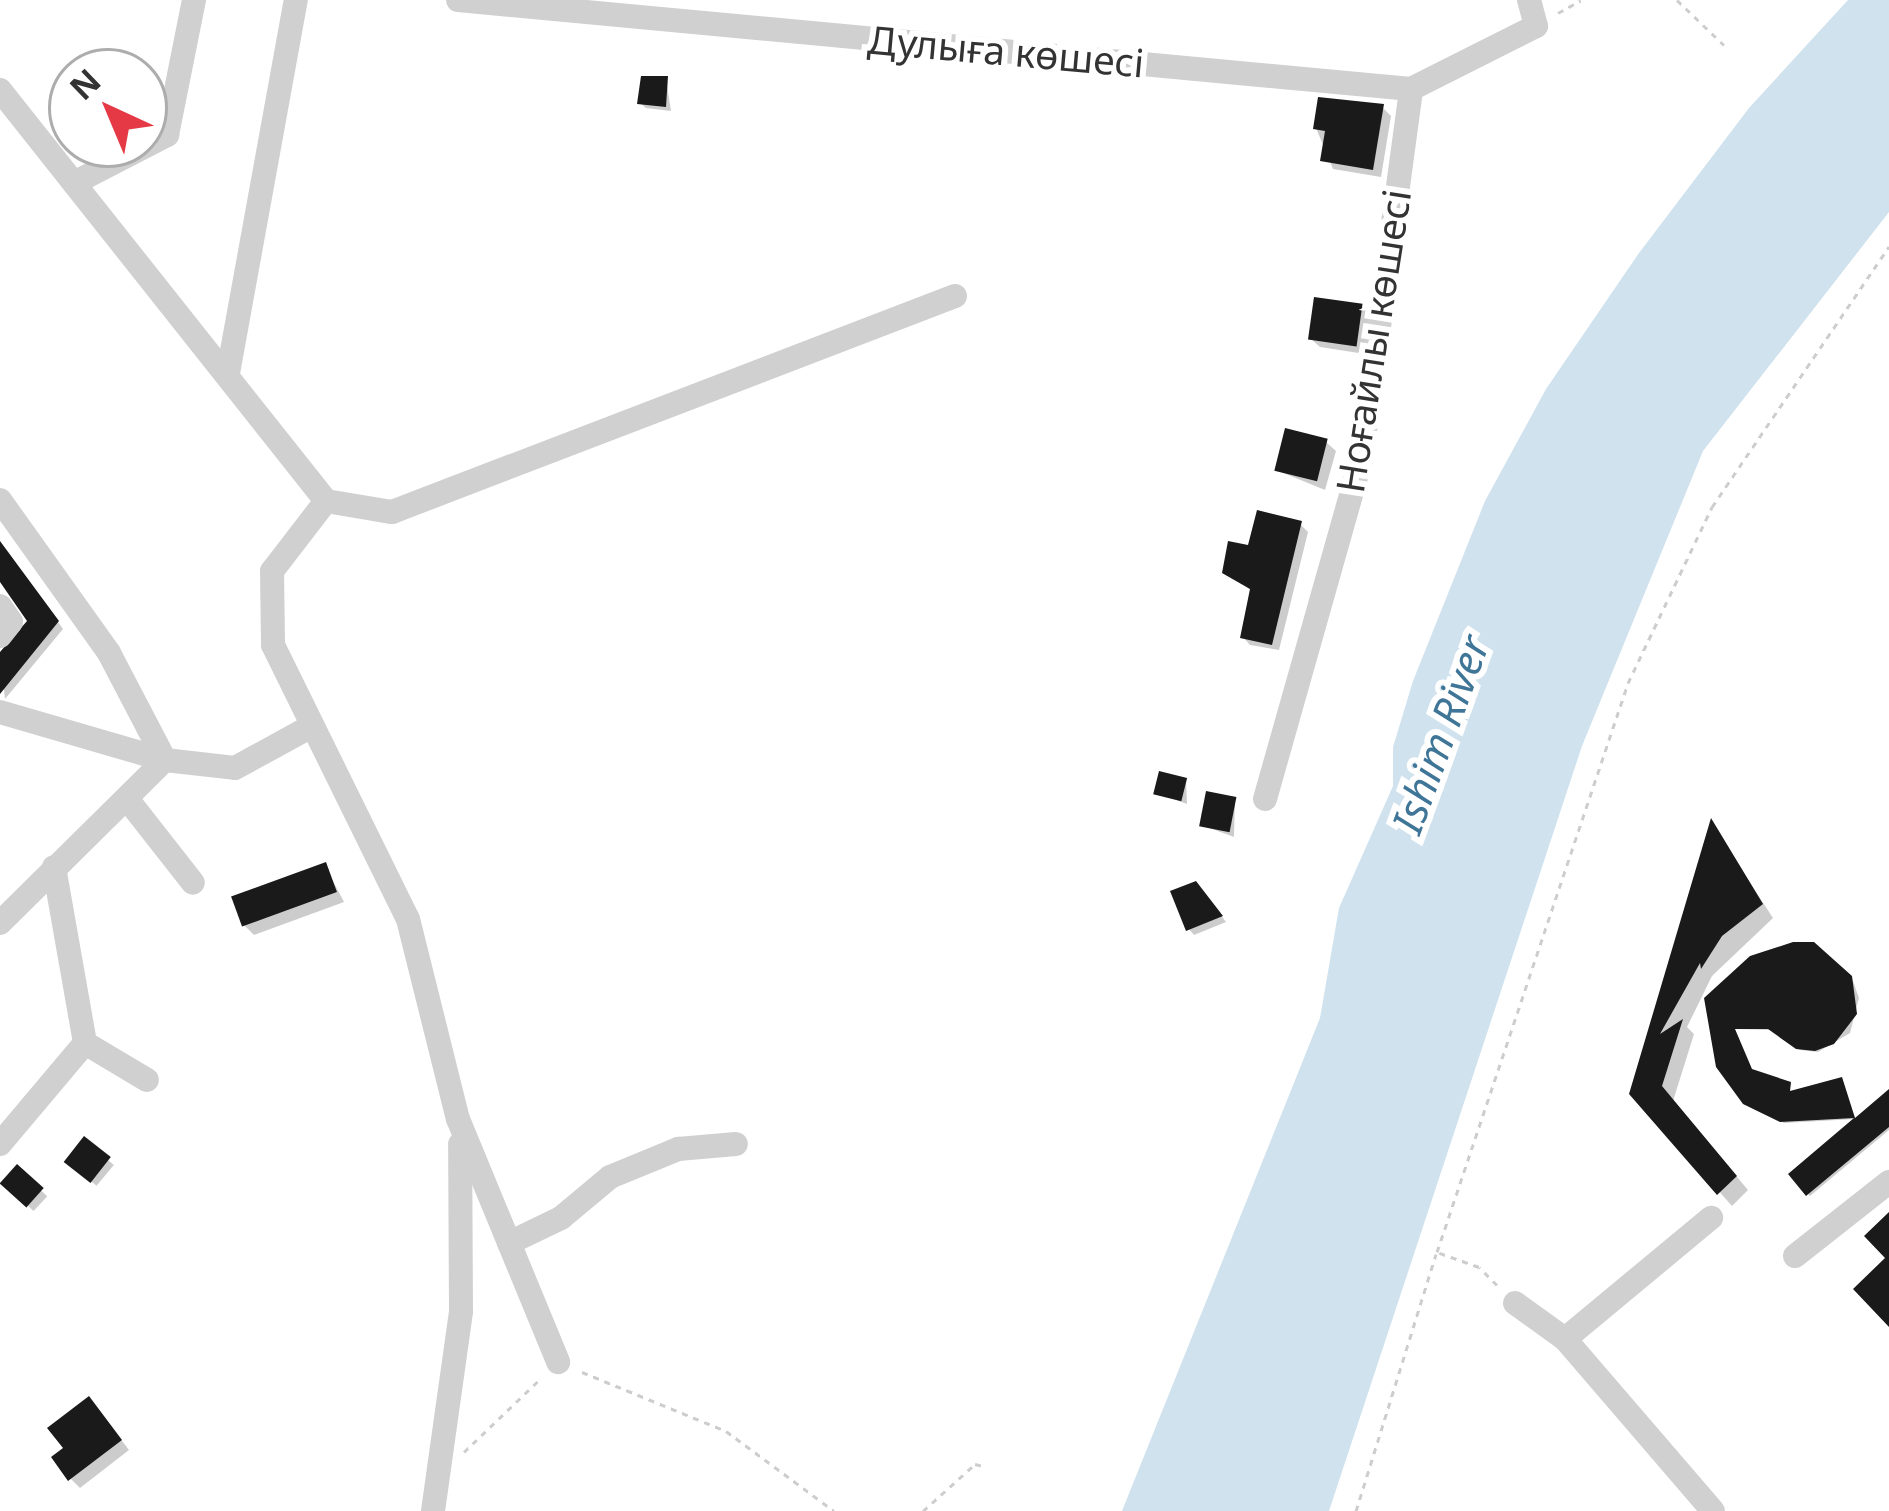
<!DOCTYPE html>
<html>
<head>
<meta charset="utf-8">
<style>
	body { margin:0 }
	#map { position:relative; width:1889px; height:1511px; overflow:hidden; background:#fff; font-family:"Noto Sans",sans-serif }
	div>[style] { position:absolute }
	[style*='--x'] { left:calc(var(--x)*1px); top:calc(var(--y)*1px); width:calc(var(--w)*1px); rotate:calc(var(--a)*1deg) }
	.water>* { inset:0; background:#cfe2ee }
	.shadow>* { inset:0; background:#0003; transform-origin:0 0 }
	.building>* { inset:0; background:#1a1a1a; transform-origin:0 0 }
	.path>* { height:3px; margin-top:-1.5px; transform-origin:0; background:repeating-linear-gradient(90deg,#cdcdcd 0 6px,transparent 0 12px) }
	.minor>* { height:24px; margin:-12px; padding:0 12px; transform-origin:12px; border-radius:12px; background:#d0d0d0 }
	span { translate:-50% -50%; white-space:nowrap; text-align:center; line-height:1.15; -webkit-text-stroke:12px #fff; paint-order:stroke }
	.street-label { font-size:39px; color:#333 }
	.water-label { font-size:42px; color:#3f7597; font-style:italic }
	.north { position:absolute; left:48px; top:48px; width:120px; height:120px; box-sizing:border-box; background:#fff; border:3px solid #adadad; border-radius:50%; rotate:316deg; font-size:33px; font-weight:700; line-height:48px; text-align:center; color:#333 }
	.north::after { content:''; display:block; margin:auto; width:42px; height:54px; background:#e63946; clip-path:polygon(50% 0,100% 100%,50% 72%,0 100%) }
</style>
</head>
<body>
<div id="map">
	<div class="water">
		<i style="clip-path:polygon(1848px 0,1889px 0,1889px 212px,1703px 451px,1582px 746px,1329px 1511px,1122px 1511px,1320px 1018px,1339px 908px,1393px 786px,1393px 747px,1413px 681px,1485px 501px,1546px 389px,1639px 253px,1749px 108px)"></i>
	</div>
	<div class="shadow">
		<i style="clip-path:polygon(666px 79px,671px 111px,646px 108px,640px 103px)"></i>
		<i style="clip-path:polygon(1382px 107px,1391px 116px,1381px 177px,1333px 169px,1316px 128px)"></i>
		<i style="clip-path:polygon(1362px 307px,1371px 316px,1365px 354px,1320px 347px,1310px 338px)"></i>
		<i style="clip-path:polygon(1326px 442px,1336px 451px,1325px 490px,1276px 470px)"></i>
		<i style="clip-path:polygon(1300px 524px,1308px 532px,1279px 650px,1250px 645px,1243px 637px,1252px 591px,1226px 572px,1250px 548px)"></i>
		<i style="clip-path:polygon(23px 573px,63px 629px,5px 699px,0 654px,28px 632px)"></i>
		<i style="clip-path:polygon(1186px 780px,1187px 804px,1157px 793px)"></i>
		<i style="clip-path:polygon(1235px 800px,1234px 837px,1201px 825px)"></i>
		<i style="clip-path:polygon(1712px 824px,1773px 918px,1712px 976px,1687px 1027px,1694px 1034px,1673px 1101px,1748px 1190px,1732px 1206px,1632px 1093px)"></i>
		<i style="clip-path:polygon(325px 866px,344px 902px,254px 935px,244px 925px)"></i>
		<i style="clip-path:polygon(1202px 890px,1226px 922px,1194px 935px,1189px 929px)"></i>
		<i style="clip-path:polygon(1813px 945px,1853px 981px,1859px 998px,1850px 1033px,1818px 1052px,1800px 1050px,1772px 1030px,1734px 1029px,1752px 1072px,1789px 1084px,1791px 1094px,1841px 1080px,1855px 1119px,1784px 1123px,1741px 1097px,1707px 999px)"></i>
		<i style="clip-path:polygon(1889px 1093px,1889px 1130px,1810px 1196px,1792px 1174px)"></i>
		<i style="left:84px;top:1140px;width:39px;height:27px;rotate:40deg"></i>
		<i style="left:18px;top:1169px;width:40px;height:20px;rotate:43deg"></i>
		<i style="clip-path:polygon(98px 1409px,129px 1450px,80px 1488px,71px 1479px)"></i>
	</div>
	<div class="building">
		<i style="clip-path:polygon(641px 76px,668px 76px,666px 107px,637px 104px)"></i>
		<i style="clip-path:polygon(1318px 97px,1384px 104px,1373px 170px,1320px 161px,1325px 131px,1313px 129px)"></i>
		<i style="left:1314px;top:297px;width:49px;height:43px;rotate:8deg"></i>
		<i style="left:1285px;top:428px;width:44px;height:44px;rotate:14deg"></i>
		<i style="clip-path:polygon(1257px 510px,1302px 521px,1272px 645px,1240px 638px,1250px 589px,1222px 573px,1228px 541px,1248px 545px)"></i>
		<i style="clip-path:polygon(0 541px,59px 621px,0 694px,0 652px,27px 621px,0 582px)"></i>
		<i style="left:1159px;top:771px;width:29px;height:24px;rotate:14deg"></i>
		<i style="left:1206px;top:791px;width:31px;height:36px;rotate:11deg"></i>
		<i style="clip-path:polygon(1711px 818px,1763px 904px,1722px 936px,1701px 969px,1700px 963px,1660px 1034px,1683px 1019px,1662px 1086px,1737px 1176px,1717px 1195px,1629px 1094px)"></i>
		<i style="left:326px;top:862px;width:32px;height:101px;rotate:70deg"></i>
		<i style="clip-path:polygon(1196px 881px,1223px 916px,1186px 931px,1170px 891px)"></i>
		<i style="clip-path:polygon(1793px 942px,1814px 942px,1852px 976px,1857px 1014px,1834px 1044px,1815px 1051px,1796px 1049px,1768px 1029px,1735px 1029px,1752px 1069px,1791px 1082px,1790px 1091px,1842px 1077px,1855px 1118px,1889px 1089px,1889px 1127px,1806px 1196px,1788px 1174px,1854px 1118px,1780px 1122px,1743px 1104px,1716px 1067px,1704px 998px,1750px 956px)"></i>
		<i style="left:84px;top:1136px;width:34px;height:33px;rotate:38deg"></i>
		<i style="left:17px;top:1164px;width:36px;height:26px;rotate:42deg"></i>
		<i style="clip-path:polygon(1889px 1212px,1889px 1327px,1853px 1289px,1885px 1258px,1864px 1236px)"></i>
		<i style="clip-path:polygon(89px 1396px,122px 1440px,68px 1481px,51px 1457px,63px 1448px,47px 1428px)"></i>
	</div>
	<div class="path">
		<i style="--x:1677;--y:0;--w:65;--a:43.8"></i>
		<i style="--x:1558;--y:13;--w:26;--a:-29"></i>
		<i style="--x:1497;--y:1285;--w:25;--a:-135"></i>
		<i style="--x:1479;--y:1267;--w:45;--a:-160.3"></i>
		<i style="--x:1437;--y:1252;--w:600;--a:-71.44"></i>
		<i style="--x:1628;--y:683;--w:195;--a:-64.5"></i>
		<i style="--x:1712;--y:507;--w:315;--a:-55.8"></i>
		<i style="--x:582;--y:1372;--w:156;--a:22.3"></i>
		<i style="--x:726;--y:1431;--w:134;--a:36.5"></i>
		<i style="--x:464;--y:1452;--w:104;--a:-43.8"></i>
		<i style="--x:923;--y:1511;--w:70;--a:-42.1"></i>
		<i style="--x:975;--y:1464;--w:12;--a:14"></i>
		<i style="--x:1356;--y:1511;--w:269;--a:-72.7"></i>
	</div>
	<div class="minor">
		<i style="--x:458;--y:0;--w:957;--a:5.34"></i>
		<i style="--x:1411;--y:89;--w:140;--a:-26.7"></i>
		<i style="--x:1536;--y:26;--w:27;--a:-105"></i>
		<i style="--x:0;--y:90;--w:525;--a:51.58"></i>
		<i style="--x:326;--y:501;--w:88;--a:127.6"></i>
		<i style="--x:272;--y:571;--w:74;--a:89.2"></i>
		<i style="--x:273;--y:645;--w:305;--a:63.8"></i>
		<i style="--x:408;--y:919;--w:206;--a:76"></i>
		<i style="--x:458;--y:1119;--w:263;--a:67.6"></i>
		<i style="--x:74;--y:183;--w:105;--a:-27.3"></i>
		<i style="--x:167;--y:135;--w:138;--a:-78.7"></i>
		<i style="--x:228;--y:373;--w:379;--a:-79.7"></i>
		<i style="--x:0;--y:500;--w:188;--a:54.5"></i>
		<i style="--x:109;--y:653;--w:121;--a:62.4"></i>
		<i style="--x:165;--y:760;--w:172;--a:-163.8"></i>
		<i style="--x:326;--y:501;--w:67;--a:9.5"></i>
		<i style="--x:392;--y:512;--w:603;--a:-20.99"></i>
		<i style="--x:0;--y:606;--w:19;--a:55"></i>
		<i style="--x:11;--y:622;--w:18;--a:128"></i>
		<i style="--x:1265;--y:799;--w:352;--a:-74.2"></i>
		<i style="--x:1361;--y:460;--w:374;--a:-82.3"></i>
		<i style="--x:128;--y:800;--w:105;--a:51.9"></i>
		<i style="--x:54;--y:867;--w:179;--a:80"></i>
		<i style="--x:85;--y:1043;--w:72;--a:30.8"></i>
		<i style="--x:0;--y:923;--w:232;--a:-44.7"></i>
		<i style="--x:165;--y:760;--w:70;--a:6.5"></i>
		<i style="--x:235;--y:768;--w:83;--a:-28.7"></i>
		<i style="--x:0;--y:1144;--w:132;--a:-49.9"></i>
		<i style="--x:509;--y:1243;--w:58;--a:-25.7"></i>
		<i style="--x:561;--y:1218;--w:64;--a:-39.9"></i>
		<i style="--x:610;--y:1177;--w:74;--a:-22.4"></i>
		<i style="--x:678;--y:1149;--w:58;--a:-4.9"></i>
		<i style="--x:1795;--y:1256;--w:120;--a:-38.2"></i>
		<i style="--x:1515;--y:1303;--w:62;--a:35.8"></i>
		<i style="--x:1565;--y:1339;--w:227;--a:49.3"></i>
		<i style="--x:1565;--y:1339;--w:190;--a:-39.7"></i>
		<i style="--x:433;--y:1511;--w:202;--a:-82"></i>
		<i style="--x:461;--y:1311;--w:167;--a:-90.3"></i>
	</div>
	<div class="street-label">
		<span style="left:1006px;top:51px;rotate:5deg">Дулыға көшесі</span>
		<span style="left:1373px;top:341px;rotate:-81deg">Ноғайлы көшесі</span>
	</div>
	<div class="water-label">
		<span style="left:1440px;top:734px;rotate:-70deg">Ishim River</span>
	</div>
	<div class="north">N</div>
</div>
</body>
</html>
